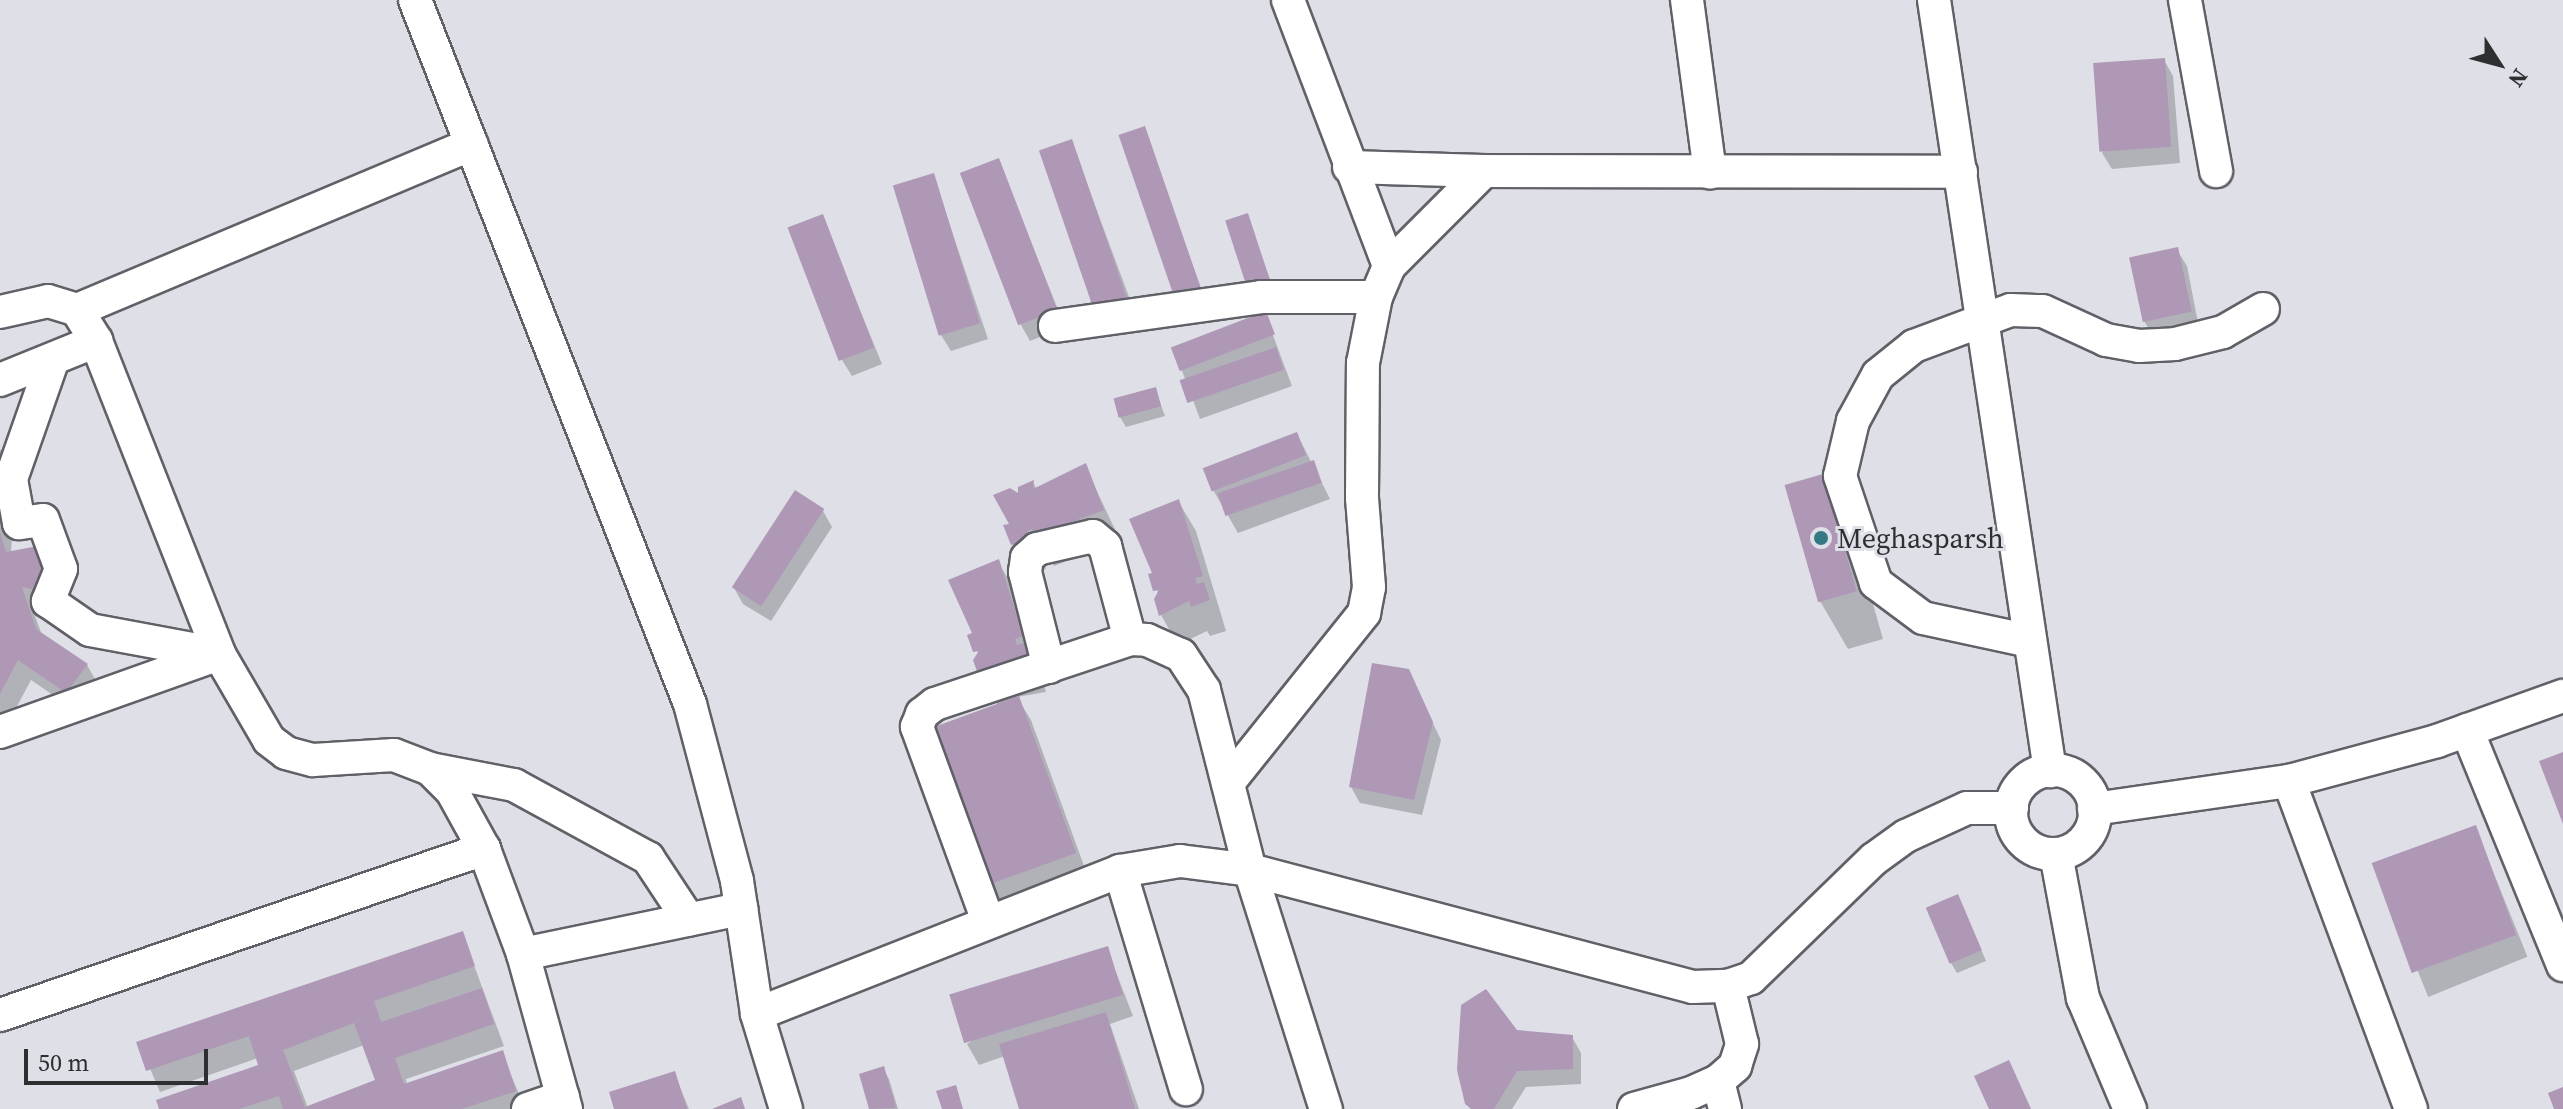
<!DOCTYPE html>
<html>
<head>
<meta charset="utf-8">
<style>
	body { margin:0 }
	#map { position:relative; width:2563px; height:1109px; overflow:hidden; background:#dedfe7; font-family:"Source Serif 4",serif }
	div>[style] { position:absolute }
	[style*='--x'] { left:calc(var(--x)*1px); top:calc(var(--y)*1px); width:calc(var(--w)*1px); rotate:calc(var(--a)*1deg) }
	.shadow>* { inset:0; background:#0003; transform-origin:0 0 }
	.building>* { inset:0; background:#af97b6; transform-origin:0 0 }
	.roads { filter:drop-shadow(2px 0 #606067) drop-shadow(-2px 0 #606067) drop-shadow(0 2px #606067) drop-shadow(0 -2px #606067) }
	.minor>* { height:32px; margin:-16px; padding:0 16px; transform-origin:16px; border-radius:16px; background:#fff }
	.minor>.ring { margin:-16px; padding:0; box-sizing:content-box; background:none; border:32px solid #fff; border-radius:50% }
	.dots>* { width:22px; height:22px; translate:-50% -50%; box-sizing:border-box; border:4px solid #dedfe7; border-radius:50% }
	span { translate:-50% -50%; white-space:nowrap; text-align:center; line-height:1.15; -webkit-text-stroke:6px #dedfe7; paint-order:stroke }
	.poi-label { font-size:28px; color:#2e2f31 }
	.left { translate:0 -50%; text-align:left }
	.north { position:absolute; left:2459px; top:24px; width:80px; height:80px; -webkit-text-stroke:6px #dedfe7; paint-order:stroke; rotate:126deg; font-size:22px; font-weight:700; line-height:32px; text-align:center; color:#2e2f31 }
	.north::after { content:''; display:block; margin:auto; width:28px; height:36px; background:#2e2f31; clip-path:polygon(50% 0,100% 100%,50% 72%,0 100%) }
	.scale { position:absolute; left:24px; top:1049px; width:184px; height:36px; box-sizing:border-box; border:4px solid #2e2f31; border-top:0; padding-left:10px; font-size:24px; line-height:28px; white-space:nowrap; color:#2e2f31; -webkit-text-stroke:6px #dedfe7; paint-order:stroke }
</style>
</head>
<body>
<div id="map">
	<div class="shadow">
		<i style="clip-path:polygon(2164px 60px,2173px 76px,2180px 163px,2112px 169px,2102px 153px)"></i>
		<i style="clip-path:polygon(1144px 129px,1209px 311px,1187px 318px)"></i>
		<i style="clip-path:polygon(1071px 141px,1138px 321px,1109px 332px)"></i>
		<i style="clip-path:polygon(998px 160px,1065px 327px,1030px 341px,1021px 325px)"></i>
		<i style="clip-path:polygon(933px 175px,988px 339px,951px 351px,941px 335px)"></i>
		<i style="clip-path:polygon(1247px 215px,1274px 290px,1255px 296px)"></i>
		<i style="clip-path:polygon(822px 217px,882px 364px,852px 376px,842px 360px)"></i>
		<i style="clip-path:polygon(2177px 250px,2187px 266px,2199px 328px,2154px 337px,2144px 321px)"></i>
		<i style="clip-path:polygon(1265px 314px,1292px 386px,1200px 419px,1181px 368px)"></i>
		<i style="clip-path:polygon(1155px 389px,1165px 416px,1126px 427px,1120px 417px)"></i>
		<i style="clip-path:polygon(1297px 434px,1330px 499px,1238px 533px,1212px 488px)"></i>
		<i style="clip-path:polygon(0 449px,16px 471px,11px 553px,56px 612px,32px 608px,42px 635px,87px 665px,99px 686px,79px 713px,31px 680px,0 738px)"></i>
		<i style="clip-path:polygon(1085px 466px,1120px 540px,1054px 566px,1050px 559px,1043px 562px,1046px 569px,1030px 574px,1013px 544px,1012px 525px,1021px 497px,1033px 483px,1037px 489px)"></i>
		<i style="clip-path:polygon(1822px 476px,1850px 524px,1883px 639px,1848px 649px,1820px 601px)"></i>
		<i style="clip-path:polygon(795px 493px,823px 511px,832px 527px,771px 621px,743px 604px,734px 588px)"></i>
		<i style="clip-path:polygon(1178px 501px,1196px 531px,1226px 631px,1210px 636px,1207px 631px,1178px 645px,1161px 615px,1155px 574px)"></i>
		<i style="clip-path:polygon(998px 562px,1016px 592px,1046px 692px,1017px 697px,1031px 720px,1087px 874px,1002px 906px,989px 885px,998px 706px,981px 676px,975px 635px)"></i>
		<i style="clip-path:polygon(1408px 671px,1441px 740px,1422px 815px,1360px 803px,1351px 787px)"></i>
		<i style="left:2475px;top:827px;width:140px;height:107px;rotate:68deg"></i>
		<i style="clip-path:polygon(1963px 907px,1986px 961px,1957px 973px,1951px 963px)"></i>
		<i style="clip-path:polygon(evenodd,462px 933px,504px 1046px,406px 1079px,407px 1085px,502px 1053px,525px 1109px,161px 1109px,261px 1066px,258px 1058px,160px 1092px,139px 1043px,462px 933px,364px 1045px,378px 1081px,308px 1108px,294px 1071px,364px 1045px)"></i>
		<i style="clip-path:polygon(1107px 949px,1133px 1016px,1110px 1024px,1139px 1109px,1021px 1109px,1005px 1056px,979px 1065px,967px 1044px)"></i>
		<i style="clip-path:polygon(1516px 1032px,1572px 1037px,1581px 1053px,1581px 1084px,1526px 1087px,1512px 1109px,1470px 1109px,1466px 1103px)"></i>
		<i style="clip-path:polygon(883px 1069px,889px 1079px,898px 1109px,871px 1109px,861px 1075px)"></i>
		<i style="clip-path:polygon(674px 1073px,689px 1109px,616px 1109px)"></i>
	</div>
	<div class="building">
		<i style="left:2165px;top:58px;width:89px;height:72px;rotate:86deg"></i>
		<i style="left:1145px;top:126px;width:178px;height:28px;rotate:71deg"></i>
		<i style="left:1072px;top:139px;width:176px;height:35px;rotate:71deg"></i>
		<i style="left:999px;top:158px;width:163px;height:42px;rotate:69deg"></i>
		<i style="left:934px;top:173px;width:157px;height:43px;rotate:73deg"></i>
		<i style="left:1248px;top:213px;width:70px;height:24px;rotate:72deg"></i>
		<i style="left:823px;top:214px;width:143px;height:38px;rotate:69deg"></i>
		<i style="left:2178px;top:247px;width:66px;height:50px;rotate:78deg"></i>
		<i style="left:1266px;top:311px;width:25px;height:102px;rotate:69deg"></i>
		<i style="left:1276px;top:347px;width:24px;height:102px;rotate:71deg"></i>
		<i style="left:1156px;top:387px;width:20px;height:44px;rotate:75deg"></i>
		<i style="left:1297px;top:432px;width:25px;height:101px;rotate:69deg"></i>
		<i style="left:1314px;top:460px;width:24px;height:102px;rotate:71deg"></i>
		<i style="clip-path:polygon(1086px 463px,1104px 510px,1035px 536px,1032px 529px,1027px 531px,1030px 538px,1011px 545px,1003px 525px,1009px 524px,993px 495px,1010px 488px,1018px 493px,1018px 487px,1034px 480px,1033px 489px)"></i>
		<i style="left:1823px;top:474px;width:122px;height:40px;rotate:74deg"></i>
		<i style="left:795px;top:490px;width:35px;height:116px;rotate:33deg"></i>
		<i style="clip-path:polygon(1179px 499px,1203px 576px,1195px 578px,1197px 584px,1204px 582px,1210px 600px,1191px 607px,1189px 601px,1159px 616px,1154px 599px,1159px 590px,1153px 591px,1148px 574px,1152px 573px,1129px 519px)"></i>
		<i style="clip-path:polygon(0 532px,6px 552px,38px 546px,44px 563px,45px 592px,22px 587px,36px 629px,88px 664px,66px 693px,18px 660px,0 694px)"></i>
		<i style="clip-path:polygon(999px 559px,1023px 636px,1015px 639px,1017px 645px,1024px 643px,1030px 661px,1010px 667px,1009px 662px,979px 677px,973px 660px,979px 651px,973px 652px,967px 635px,972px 633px,948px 580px)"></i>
		<i style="clip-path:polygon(1372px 663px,1409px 669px,1433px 722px,1414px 800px,1349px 787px)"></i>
		<i style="left:1019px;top:696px;width:167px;height:94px;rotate:70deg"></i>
		<i style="clip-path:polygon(2563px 752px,2563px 824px,2539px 761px)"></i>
		<i style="left:2476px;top:825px;width:117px;height:111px;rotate:70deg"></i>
		<i style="left:1958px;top:894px;width:61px;height:35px;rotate:67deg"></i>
		<i style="clip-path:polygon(evenodd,463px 931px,475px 966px,374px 1001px,381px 1022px,482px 988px,494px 1024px,395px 1058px,404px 1084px,503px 1050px,516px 1091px,462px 1109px,283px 1109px,279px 1096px,239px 1109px,159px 1109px,156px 1100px,258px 1065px,249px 1036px,146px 1071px,136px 1042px,463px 931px,354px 1023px,375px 1080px,305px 1107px,283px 1050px,354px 1023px)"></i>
		<i style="left:1108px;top:946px;width:51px;height:166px;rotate:73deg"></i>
		<i style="clip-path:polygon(1486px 989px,1517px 1030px,1573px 1035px,1573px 1069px,1517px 1071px,1494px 1109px,1472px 1109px,1465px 1104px,1457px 1070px,1461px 1005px)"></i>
		<i style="clip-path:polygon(1106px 1012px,1135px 1109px,1019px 1109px,999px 1044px)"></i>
		<i style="clip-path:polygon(2009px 1060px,2031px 1109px,1989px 1109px,1974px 1076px)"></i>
		<i style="clip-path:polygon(884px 1066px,896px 1108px,869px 1109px,859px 1074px)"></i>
		<i style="clip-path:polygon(675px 1071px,687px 1109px,614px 1109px,609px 1092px)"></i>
		<i style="clip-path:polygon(956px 1085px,963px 1109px,942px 1109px,936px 1091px)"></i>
		<i style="clip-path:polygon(2563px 1087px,2563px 1109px,2554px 1109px,2548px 1093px)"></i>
		<i style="clip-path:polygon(741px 1097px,745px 1109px,712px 1109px)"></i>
	</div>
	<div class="roads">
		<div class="minor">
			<i style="--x:415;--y:0;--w:756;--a:68.66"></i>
			<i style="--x:690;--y:704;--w:183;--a:75.1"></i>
			<i style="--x:737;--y:881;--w:134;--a:81.4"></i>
			<i style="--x:757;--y:1014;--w:99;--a:73"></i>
			<i style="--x:1288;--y:0;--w:285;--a:69.2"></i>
			<i style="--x:1687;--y:0;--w:174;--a:82.4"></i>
			<i style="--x:1934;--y:0;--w:780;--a:81.44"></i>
			<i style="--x:2185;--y:0;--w:174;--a:79.7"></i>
			<i style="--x:1349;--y:167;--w:135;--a:1.7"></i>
			<i style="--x:77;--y:310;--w:428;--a:-22.8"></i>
			<i style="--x:0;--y:312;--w:49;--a:-12.9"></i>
			<i style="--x:48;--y:301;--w:30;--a:17"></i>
			<i style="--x:77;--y:310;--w:36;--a:58"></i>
			<i style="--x:96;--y:341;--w:336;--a:68.5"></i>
			<i style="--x:219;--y:654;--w:99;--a:59.8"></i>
			<i style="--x:269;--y:740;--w:21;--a:37"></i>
			<i style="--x:286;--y:753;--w:28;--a:15"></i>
			<i style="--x:313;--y:760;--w:81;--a:-3.5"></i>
			<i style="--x:394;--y:755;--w:39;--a:21"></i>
			<i style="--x:430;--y:769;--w:31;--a:45"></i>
			<i style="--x:452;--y:791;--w:66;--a:61.1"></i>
			<i style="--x:484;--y:849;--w:112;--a:69.6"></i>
			<i style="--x:523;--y:954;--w:161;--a:74.5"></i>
			<i style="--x:1055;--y:326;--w:208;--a:-8"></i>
			<i style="--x:1261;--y:297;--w:115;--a:0"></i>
			<i style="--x:53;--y:359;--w:127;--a:109.3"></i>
			<i style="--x:11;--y:479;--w:45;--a:79.7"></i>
			<i style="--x:19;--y:523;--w:24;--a:-7"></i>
			<i style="--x:43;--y:520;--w:52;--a:69.8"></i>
			<i style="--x:61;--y:569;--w:35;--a:112"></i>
			<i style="--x:48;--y:601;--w:51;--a:34.6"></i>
			<i style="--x:90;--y:630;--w:131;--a:10.5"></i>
			<i style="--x:0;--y:380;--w:104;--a:-22.1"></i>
			<i style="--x:2030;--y:641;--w:109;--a:-167.9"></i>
			<i style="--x:1923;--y:618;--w:59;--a:-143.3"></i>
			<i style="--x:1876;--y:583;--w:113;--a:-108.6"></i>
			<i style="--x:1840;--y:476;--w:57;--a:-76.7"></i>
			<i style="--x:1853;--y:421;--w:52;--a:-61.5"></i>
			<i style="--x:1878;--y:375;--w:46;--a:-38.9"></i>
			<i style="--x:1914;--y:346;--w:103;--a:-20.4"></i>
			<i style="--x:2011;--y:310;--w:32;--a:2"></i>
			<i style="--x:2043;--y:311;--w:69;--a:24.7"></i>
			<i style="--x:2106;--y:340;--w:34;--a:10"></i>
			<i style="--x:2139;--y:346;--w:36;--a:-3"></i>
			<i style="--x:2175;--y:344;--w:49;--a:-14"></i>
			<i style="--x:2223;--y:332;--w:46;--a:-29.9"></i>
			<i style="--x:1049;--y:667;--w:98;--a:-104.2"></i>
			<i style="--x:1025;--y:572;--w:14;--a:-82"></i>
			<i style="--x:1027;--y:558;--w:13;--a:-42"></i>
			<i style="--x:1037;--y:549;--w:57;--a:-13.1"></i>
			<i style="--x:1093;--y:536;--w:16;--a:40"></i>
			<i style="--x:1105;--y:546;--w:96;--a:75"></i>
			<i style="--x:2467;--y:730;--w:254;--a:67.8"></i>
			<i style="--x:0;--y:732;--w:232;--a:-19.6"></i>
			<i style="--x:430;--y:769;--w:86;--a:10.8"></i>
			<i style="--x:514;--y:785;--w:153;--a:28.6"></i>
			<i style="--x:648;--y:858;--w:74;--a:56.5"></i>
			<i class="ring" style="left:2011px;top:770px;width:52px;height:52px"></i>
			<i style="--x:2289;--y:781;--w:350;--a:69.6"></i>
			<i style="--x:1228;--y:783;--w:218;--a:-51.3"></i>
			<i style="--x:1364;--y:613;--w:26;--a:-79"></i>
			<i style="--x:1369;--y:587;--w:89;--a:-94.5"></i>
			<i style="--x:1362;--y:498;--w:135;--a:-89.6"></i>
			<i style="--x:1363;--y:363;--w:67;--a:-78.9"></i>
			<i style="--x:1376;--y:297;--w:34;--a:-67"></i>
			<i style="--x:1389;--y:266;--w:134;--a:-45"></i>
			<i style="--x:1484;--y:171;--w:477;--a:0.1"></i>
			<i style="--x:2094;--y:809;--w:197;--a:-8.2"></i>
			<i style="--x:2289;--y:781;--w:153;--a:-15.1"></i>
			<i style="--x:2437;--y:741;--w:134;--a:-19.7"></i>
			<i style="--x:2056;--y:854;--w:147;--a:79.4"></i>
			<i style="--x:2083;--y:998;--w:121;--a:67.1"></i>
			<i style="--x:1120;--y:871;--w:228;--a:73.2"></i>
			<i style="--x:988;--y:921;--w:207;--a:-110.1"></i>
			<i style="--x:917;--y:727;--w:14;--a:-69"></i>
			<i style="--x:922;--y:714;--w:16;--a:-38"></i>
			<i style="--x:935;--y:704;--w:206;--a:-18.4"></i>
			<i style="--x:1130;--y:639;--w:17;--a:3"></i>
			<i style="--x:1147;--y:640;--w:37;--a:24"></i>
			<i style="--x:1181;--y:655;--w:42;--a:56.7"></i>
			<i style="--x:1204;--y:690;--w:186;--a:75.7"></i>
			<i style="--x:1250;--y:870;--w:251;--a:72.4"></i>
			<i style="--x:523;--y:954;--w:223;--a:-11.7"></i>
			<i style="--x:757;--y:1014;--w:390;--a:-21.5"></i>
			<i style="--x:1120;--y:871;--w:61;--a:-9.5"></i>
			<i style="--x:1180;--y:861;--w:71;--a:7.3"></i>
			<i style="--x:1250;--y:870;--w:458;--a:14.8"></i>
			<i style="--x:1693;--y:987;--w:35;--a:-2"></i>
			<i style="--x:1728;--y:986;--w:24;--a:-19"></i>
			<i style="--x:1751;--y:978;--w:171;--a:-44.1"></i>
			<i style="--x:1874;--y:859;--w:39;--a:-36"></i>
			<i style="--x:1906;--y:836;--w:67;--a:-24.7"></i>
			<i style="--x:1967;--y:808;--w:45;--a:0"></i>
			<i style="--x:0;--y:1015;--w:512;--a:-18.93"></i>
			<i style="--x:1718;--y:1081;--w:29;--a:76"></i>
			<i style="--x:528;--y:1109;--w:37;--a:-19"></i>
			<i style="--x:1634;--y:1109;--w:59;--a:-15.7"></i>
			<i style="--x:1691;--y:1093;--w:30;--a:-24"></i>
			<i style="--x:1718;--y:1081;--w:23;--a:-41"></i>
			<i style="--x:1735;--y:1066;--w:23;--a:-72"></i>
			<i style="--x:1742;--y:1044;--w:60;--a:-103.6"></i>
		</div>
	</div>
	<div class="dots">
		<i style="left:1821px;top:538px;background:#337a84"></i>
	</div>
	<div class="poi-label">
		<span class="left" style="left:1837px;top:538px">Meghasparsh</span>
	</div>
	<div class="north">N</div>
	<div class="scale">50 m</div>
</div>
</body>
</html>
